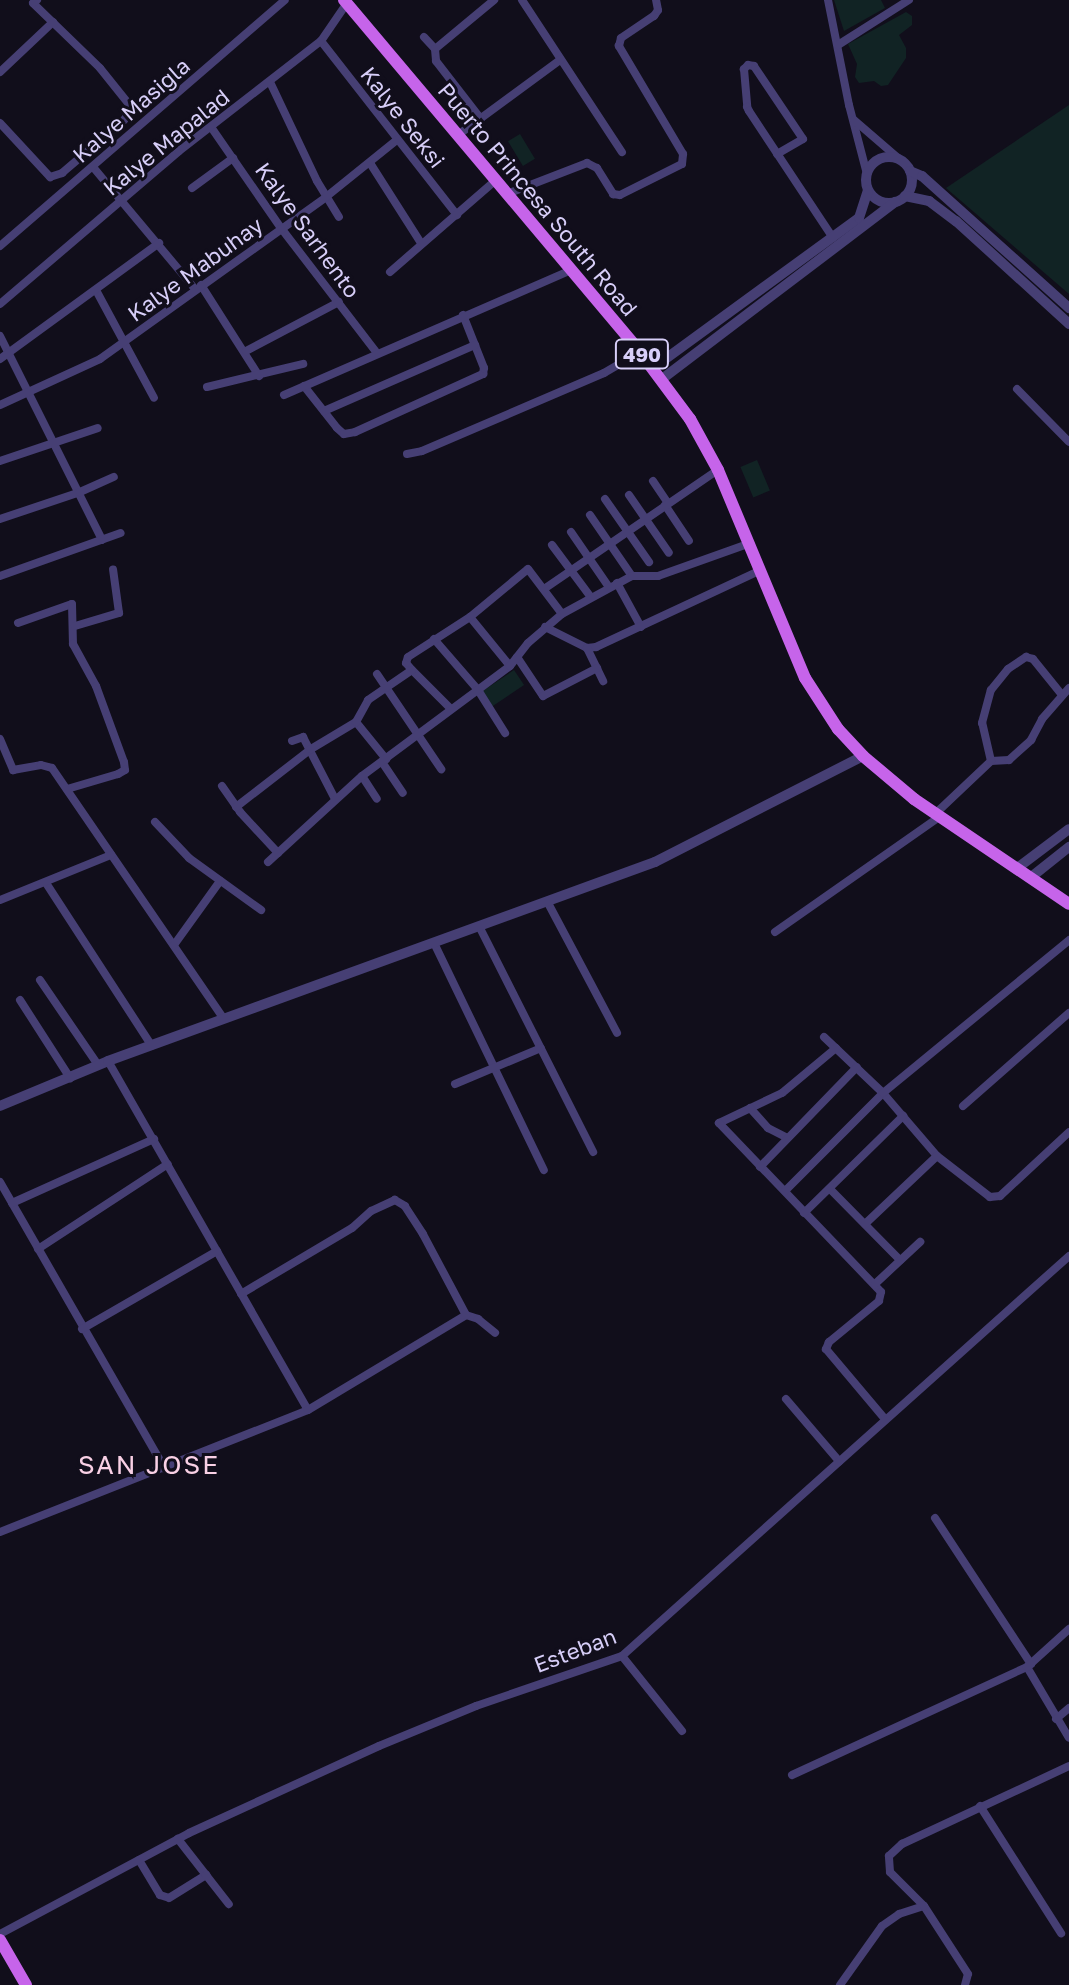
<!DOCTYPE html>
<html>
<head>
<meta charset="utf-8">
<style>
	body { margin:0 }
	#map { position:relative; width:1069px; height:1985px; overflow:hidden; background:#110e1b; font-family:"Golos Text",sans-serif }
	div>[style] { position:absolute }
	[style*='--x'] { left:calc(var(--x)*1px); top:calc(var(--y)*1px); width:calc(var(--w)*1px); rotate:calc(var(--a)*1deg) }
	.green>* { inset:0; background:#112324; transform-origin:0 0 }
	.minor>* { height:8px; margin:-4px; padding:0 4px; transform-origin:4px; border-radius:4px; background:#463f74 }
	.tertiary>* { height:10px; margin:-5px; padding:0 5px; transform-origin:5px; border-radius:5px; background:#463f74 }
	.tertiary>.ring { margin:-5px; padding:0; box-sizing:content-box; background:none; border:10px solid #463f74; border-radius:50% }
	.primary>* { height:12px; margin:-6px; padding:0 6px; transform-origin:6px; border-radius:6px; background:#c664ea }
	span { translate:-50% -50%; white-space:nowrap; text-align:center; line-height:1.15; -webkit-text-stroke:6px #110e1b; paint-order:stroke }
	.shield-label span { padding:2px 6px; background:#110e1b; border:2px solid; border-radius:6px; -webkit-text-stroke-width:0 }
	.shield-label { font-size:20px; color:#d7cef8; font-weight:700 }
	.street-label { font-size:22px; color:#d7cef8 }
	.quarter-label { font-size:26px; color:#f9d0e5; letter-spacing:2px }
</style>
</head>
<body>
<div id="map">
	<div class="green">
		<i style="clip-path:polygon(834px 0,881px 0,885px 8px,844px 31px)"></i>
		<i style="clip-path:polygon(906px 12px,912px 16px,912px 25px,899px 35px,906px 48px,906px 58px,888px 85px,881px 86px,874px 81px,859px 83px,855px 77px,857px 64px,848px 44px)"></i>
		<i style="clip-path:polygon(1069px 105px,1069px 294px,946px 188px)"></i>
		<i style="left:520px;top:134px;width:29px;height:14px;rotate:59deg"></i>
		<i style="left:757px;top:460px;width:33px;height:18px;rotate:67deg"></i>
		<i style="left:514px;top:670px;width:18px;height:39px;rotate:56deg"></i>
	</div>
	<div class="minor">
		<i style="--x:522;--y:0;--w:182;--a:56.7"></i>
		<i style="--x:828;--y:0;--w:107;--a:78.7"></i>
		<i style="--x:849;--y:105;--w:71;--a:75.4"></i>
		<i style="--x:424;--y:37;--w:16;--a:47"></i>
		<i style="--x:435;--y:49;--w:12;--a:85"></i>
		<i style="--x:436;--y:61;--w:73;--a:52.2"></i>
		<i style="--x:321;--y:41;--w:221;--a:52"></i>
		<i style="--x:838;--y:45;--w:84;--a:-32.4"></i>
		<i style="--x:435;--y:49;--w:77;--a:-39.7"></i>
		<i style="--x:0;--y:72;--w:73;--a:-43.3"></i>
		<i style="--x:270;--y:82;--w:110;--a:64.6"></i>
		<i style="--x:317;--y:181;--w:42;--a:58.6"></i>
		<i style="--x:854;--y:120;--w:67;--a:40.8"></i>
		<i style="--x:0;--y:123;--w:74;--a:47.2"></i>
		<i style="--x:50;--y:177;--w:13;--a:-18"></i>
		<i style="--x:62;--y:173;--w:82;--a:-40.5"></i>
		<i style="--x:124;--y:120;--w:14;--a:-56"></i>
		<i style="--x:132;--y:108;--w:51;--a:-128.7"></i>
		<i style="--x:100;--y:68;--w:93;--a:-135.9"></i>
		<i style="--x:33;--y:3;--w:5;--a:-37"></i>
		<i style="--x:211;--y:127;--w:123;--a:55.3"></i>
		<i style="--x:281;--y:228;--w:158;--a:52.5"></i>
		<i style="--x:458;--y:135;--w:127;--a:-36.3"></i>
		<i style="--x:777;--y:154;--w:30;--a:-30"></i>
		<i style="--x:803;--y:139;--w:88;--a:-123.9"></i>
		<i style="--x:754;--y:66;--w:6;--a:-171"></i>
		<i style="--x:748;--y:65;--w:6;--a:135"></i>
		<i style="--x:744;--y:69;--w:38;--a:85"></i>
		<i style="--x:747;--y:107;--w:4;--a:63"></i>
		<i style="--x:749;--y:111;--w:152;--a:56.5"></i>
		<i style="--x:370;--y:163;--w:95;--a:57.5"></i>
		<i style="--x:93;--y:167;--w:159;--a:50.1"></i>
		<i style="--x:192;--y:188;--w:51;--a:-36.2"></i>
		<i style="--x:507;--y:194;--w:86;--a:-21.2"></i>
		<i style="--x:587;--y:163;--w:11;--a:27"></i>
		<i style="--x:597;--y:168;--w:31;--a:58"></i>
		<i style="--x:613;--y:194;--w:7;--a:8"></i>
		<i style="--x:620;--y:195;--w:69;--a:-26.6"></i>
		<i style="--x:682;--y:164;--w:10;--a:-84"></i>
		<i style="--x:683;--y:154;--w:126;--a:-120.7"></i>
		<i style="--x:619;--y:46;--w:8;--a:-76"></i>
		<i style="--x:621;--y:38;--w:40;--a:-34"></i>
		<i style="--x:654;--y:16;--w:7;--a:-56"></i>
		<i style="--x:658;--y:10;--w:10;--a:-101"></i>
		<i style="--x:0;--y:246;--w:376;--a:-40.8"></i>
		<i style="--x:390;--y:272;--w:140;--a:-41"></i>
		<i style="--x:201;--y:285;--w:108;--a:57.5"></i>
		<i style="--x:97;--y:292;--w:120;--a:61.7"></i>
		<i style="--x:0;--y:304;--w:235;--a:-40.5"></i>
		<i style="--x:179;--y:151;--w:180;--a:-37.8"></i>
		<i style="--x:321;--y:41;--w:46;--a:-55.6"></i>
		<i style="--x:0;--y:336;--w:228;--a:63.4"></i>
		<i style="--x:246;--y:351;--w:105;--a:-27.8"></i>
		<i style="--x:0;--y:359;--w:197;--a:-36.1"></i>
		<i style="--x:304;--y:386;--w:53;--a:51.8"></i>
		<i style="--x:337;--y:428;--w:9;--a:41"></i>
		<i style="--x:344;--y:434;--w:11;--a:-10"></i>
		<i style="--x:355;--y:432;--w:141;--a:-24.4"></i>
		<i style="--x:483;--y:374;--w:6;--a:-81"></i>
		<i style="--x:484;--y:368;--w:57;--a:-111.6"></i>
		<i style="--x:207;--y:387;--w:99;--a:-13.5"></i>
		<i style="--x:1017;--y:389;--w:74;--a:45.5"></i>
		<i style="--x:284;--y:395;--w:313;--a:-23.5"></i>
		<i style="--x:0;--y:405;--w:110;--a:-24.7"></i>
		<i style="--x:100;--y:359;--w:278;--a:-35.6"></i>
		<i style="--x:326;--y:197;--w:91;--a:-38.8"></i>
		<i style="--x:324;--y:411;--w:165;--a:-23.6"></i>
		<i style="--x:407;--y:454;--w:15;--a:-11"></i>
		<i style="--x:422;--y:451;--w:198;--a:-23.2"></i>
		<i style="--x:604;--y:373;--w:42;--a:-30.3"></i>
		<i style="--x:0;--y:461;--w:103;--a:-18.6"></i>
		<i style="--x:653;--y:481;--w:27;--a:56"></i>
		<i style="--x:629;--y:495;--w:70;--a:55.4"></i>
		<i style="--x:605;--y:499;--w:77;--a:55.1"></i>
		<i style="--x:665;--y:505;--w:43;--a:56.3"></i>
		<i style="--x:590;--y:515;--w:74;--a:55.5"></i>
		<i style="--x:0;--y:519;--w:84;--a:-18.6"></i>
		<i style="--x:80;--y:492;--w:37;--a:-24"></i>
		<i style="--x:571;--y:532;--w:67;--a:55.4"></i>
		<i style="--x:552;--y:545;--w:64;--a:53.3"></i>
		<i style="--x:0;--y:576;--w:128;--a:-19.6"></i>
		<i style="--x:617;--y:583;--w:50;--a:61.4"></i>
		<i style="--x:544;--y:589;--w:211;--a:-34.4"></i>
		<i style="--x:470;--y:617;--w:63;--a:50.8"></i>
		<i style="--x:18;--y:623;--w:57;--a:-19.4"></i>
		<i style="--x:72;--y:604;--w:40;--a:88.6"></i>
		<i style="--x:73;--y:644;--w:48;--a:61.3"></i>
		<i style="--x:96;--y:686;--w:81;--a:69.8"></i>
		<i style="--x:124;--y:762;--w:8;--a:83"></i>
		<i style="--x:125;--y:770;--w:8;--a:150"></i>
		<i style="--x:118;--y:774;--w:53;--a:163.6"></i>
		<i style="--x:75;--y:626;--w:46;--a:-16.5"></i>
		<i style="--x:119;--y:613;--w:44;--a:-97.8"></i>
		<i style="--x:545;--y:627;--w:47;--a:26.6"></i>
		<i style="--x:587;--y:648;--w:9;--a:-6"></i>
		<i style="--x:596;--y:647;--w:180;--a:-25"></i>
		<i style="--x:434;--y:639;--w:67;--a:49.2"></i>
		<i style="--x:478;--y:690;--w:51;--a:57.9"></i>
		<i style="--x:587;--y:648;--w:37;--a:64"></i>
		<i style="--x:517;--y:657;--w:47;--a:56.3"></i>
		<i style="--x:543;--y:696;--w:61;--a:-27.4"></i>
		<i style="--x:377;--y:674;--w:115;--a:56"></i>
		<i style="--x:451;--y:709;--w:55;--a:-135"></i>
		<i style="--x:412;--y:670;--w:9;--a:-131"></i>
		<i style="--x:406;--y:663;--w:6;--a:-72"></i>
		<i style="--x:408;--y:657;--w:74;--a:-32.8"></i>
		<i style="--x:470;--y:617;--w:75;--a:-39.6"></i>
		<i style="--x:528;--y:569;--w:56;--a:52.9"></i>
		<i style="--x:356;--y:722;--w:48;--a:51"></i>
		<i style="--x:0;--y:739;--w:34;--a:67"></i>
		<i style="--x:13;--y:770;--w:28;--a:-10"></i>
		<i style="--x:41;--y:765;--w:11;--a:15"></i>
		<i style="--x:52;--y:768;--w:304;--a:55.6"></i>
		<i style="--x:292;--y:741;--w:12;--a:-20"></i>
		<i style="--x:303;--y:737;--w:70;--a:62.7"></i>
		<i style="--x:991;--y:761;--w:18;--a:-3"></i>
		<i style="--x:1009;--y:760;--w:30;--a:-42"></i>
		<i style="--x:1031;--y:740;--w:24;--a:-62"></i>
		<i style="--x:1042;--y:719;--w:41;--a:-48.9"></i>
		<i style="--x:382;--y:762;--w:37;--a:56"></i>
		<i style="--x:362;--y:776;--w:27;--a:57"></i>
		<i style="--x:222;--y:786;--w:32;--a:55"></i>
		<i style="--x:240;--y:812;--w:56;--a:47.2"></i>
		<i style="--x:236;--y:807;--w:95;--a:-37.7"></i>
		<i style="--x:311;--y:749;--w:52;--a:-31"></i>
		<i style="--x:356;--y:722;--w:25;--a:-61"></i>
		<i style="--x:368;--y:700;--w:53;--a:-34.3"></i>
		<i style="--x:935;--y:814;--w:77;--a:-43.4"></i>
		<i style="--x:991;--y:761;--w:39;--a:-103"></i>
		<i style="--x:982;--y:723;--w:34;--a:-75"></i>
		<i style="--x:991;--y:690;--w:27;--a:-51"></i>
		<i style="--x:1008;--y:669;--w:22;--a:-34"></i>
		<i style="--x:1026;--y:657;--w:7;--a:16"></i>
		<i style="--x:1033;--y:659;--w:46;--a:51.1"></i>
		<i style="--x:155;--y:822;--w:50;--a:46.6"></i>
		<i style="--x:189;--y:858;--w:89;--a:35.8"></i>
		<i style="--x:268;--y:862;--w:127;--a:-42.5"></i>
		<i style="--x:362;--y:776;--w:184;--a:-36.6"></i>
		<i style="--x:510;--y:666;--w:29;--a:-52"></i>
		<i style="--x:528;--y:643;--w:45;--a:-40.5"></i>
		<i style="--x:562;--y:614;--w:80;--a:-28.5"></i>
		<i style="--x:632;--y:576;--w:26;--a:0"></i>
		<i style="--x:658;--y:576;--w:96;--a:-19.6"></i>
		<i style="--x:46;--y:883;--w:194;--a:57"></i>
		<i style="--x:0;--y:900;--w:120;--a:-22.1"></i>
		<i style="--x:548;--y:903;--w:147;--a:62"></i>
		<i style="--x:480;--y:928;--w:251;--a:63.2"></i>
		<i style="--x:775;--y:932;--w:200;--a:-35"></i>
		<i style="--x:174;--y:945;--w:79;--a:-54.3"></i>
		<i style="--x:435;--y:945;--w:250;--a:64.2"></i>
		<i style="--x:40;--y:980;--w:103;--a:55.7"></i>
		<i style="--x:20;--y:1000;--w:93;--a:57.3"></i>
		<i style="--x:824;--y:1037;--w:81;--a:43.5"></i>
		<i style="--x:883;--y:1093;--w:83;--a:49.4"></i>
		<i style="--x:937;--y:1156;--w:67;--a:37.7"></i>
		<i style="--x:990;--y:1197;--w:10;--a:-6"></i>
		<i style="--x:1000;--y:1196;--w:94;--a:-42.8"></i>
		<i style="--x:836;--y:1048;--w:70;--a:140.2"></i>
		<i style="--x:782;--y:1093;--w:70;--a:154.5"></i>
		<i style="--x:719;--y:1123;--w:234;--a:46.2"></i>
		<i style="--x:881;--y:1292;--w:9;--a:103"></i>
		<i style="--x:879;--y:1301;--w:65;--a:140.6"></i>
		<i style="--x:829;--y:1342;--w:8;--a:113"></i>
		<i style="--x:826;--y:1349;--w:92;--a:49.9"></i>
		<i style="--x:108;--y:1061;--w:402;--a:60.2"></i>
		<i style="--x:455;--y:1084;--w:93;--a:-22.7"></i>
		<i style="--x:963;--y:1106;--w:141;--a:-41.3"></i>
		<i style="--x:750;--y:1108;--w:27;--a:48"></i>
		<i style="--x:768;--y:1128;--w:22;--a:27"></i>
		<i style="--x:760;--y:1167;--w:139;--a:-45.9"></i>
		<i style="--x:0;--y:1182;--w:331;--a:60.1"></i>
		<i style="--x:830;--y:1189;--w:100;--a:45.4"></i>
		<i style="--x:785;--y:1191;--w:139;--a:-45"></i>
		<i style="--x:883;--y:1093;--w:241;--a:-39.4"></i>
		<i style="--x:12;--y:1203;--w:156;--a:-24.3"></i>
		<i style="--x:804;--y:1213;--w:139;--a:-44.4"></i>
		<i style="--x:865;--y:1224;--w:99;--a:-43.4"></i>
		<i style="--x:38;--y:1249;--w:155;--a:-33.2"></i>
		<i style="--x:875;--y:1284;--w:62;--a:-43"></i>
		<i style="--x:466;--y:1315;--w:13;--a:18"></i>
		<i style="--x:478;--y:1319;--w:22;--a:39"></i>
		<i style="--x:82;--y:1329;--w:156;--a:-30"></i>
		<i style="--x:786;--y:1399;--w:82;--a:49.5"></i>
		<i style="--x:935;--y:1518;--w:175;--a:56.7"></i>
		<i style="--x:0;--y:1532;--w:331;--a:-21.6"></i>
		<i style="--x:308;--y:1410;--w:184;--a:-31"></i>
		<i style="--x:466;--y:1315;--w:92;--a:-118"></i>
		<i style="--x:423;--y:1234;--w:33;--a:-123"></i>
		<i style="--x:405;--y:1206;--w:12;--a:-149"></i>
		<i style="--x:395;--y:1200;--w:26;--a:155"></i>
		<i style="--x:371;--y:1211;--w:25;--a:138"></i>
		<i style="--x:352;--y:1228;--w:129;--a:149.3"></i>
		<i style="--x:622;--y:1656;--w:96;--a:51.3"></i>
		<i style="--x:1027;--y:1667;--w:82;--a:59.4"></i>
		<i style="--x:1056;--y:1719;--w:17;--a:-40"></i>
		<i style="--x:792;--y:1775;--w:259;--a:-24.7"></i>
		<i style="--x:1027;--y:1667;--w:57;--a:-42.1"></i>
		<i style="--x:980;--y:1806;--w:151;--a:57.5"></i>
		<i style="--x:139;--y:1860;--w:41;--a:59"></i>
		<i style="--x:160;--y:1895;--w:9;--a:18"></i>
		<i style="--x:169;--y:1898;--w:44;--a:-31.9"></i>
		<i style="--x:206;--y:1875;--w:46;--a:-127.9"></i>
		<i style="--x:206;--y:1875;--w:37;--a:52"></i>
		<i style="--x:0;--y:1934;--w:214;--a:-28.1"></i>
		<i style="--x:189;--y:1833;--w:209;--a:-24.6"></i>
		<i style="--x:379;--y:1746;--w:105;--a:-22.4"></i>
		<i style="--x:476;--y:1706;--w:154;--a:-18.9"></i>
		<i style="--x:622;--y:1656;--w:600;--a:-41.82"></i>
		<i style="--x:840;--y:1985;--w:72;--a:-54.6"></i>
		<i style="--x:882;--y:1926;--w:21;--a:-35"></i>
		<i style="--x:899;--y:1914;--w:26;--a:-18"></i>
		<i style="--x:965;--y:1985;--w:11;--a:-75"></i>
		<i style="--x:968;--y:1974;--w:81;--a:-122.9"></i>
		<i style="--x:924;--y:1906;--w:48;--a:-135"></i>
		<i style="--x:890;--y:1872;--w:16;--a:-94"></i>
		<i style="--x:889;--y:1856;--w:18;--a:-43"></i>
		<i style="--x:902;--y:1844;--w:184;--a:-25"></i>
	</div>
	<div class="tertiary">
		<i class="ring" style="left:866px;top:157px;width:36px;height:36px"></i>
		<i style="--x:910;--y:171;--w:13;--a:23"></i>
		<i style="--x:922;--y:176;--w:198;--a:41.9"></i>
		<i style="--x:905;--y:196;--w:25;--a:12"></i>
		<i style="--x:929;--y:201;--w:34;--a:37"></i>
		<i style="--x:956;--y:221;--w:153;--a:42.3"></i>
		<i style="--x:653;--y:368;--w:255;--a:-36.1"></i>
		<i style="--x:859;--y:218;--w:29;--a:-72"></i>
		<i style="--x:662;--y:379;--w:293;--a:-37.2"></i>
		<i style="--x:1016;--y:869;--w:66;--a:-37"></i>
		<i style="--x:1030;--y:878;--w:50;--a:-38.5"></i>
		<i style="--x:0;--y:1106;--w:117;--a:-22.6"></i>
		<i style="--x:108;--y:1061;--w:582;--a:-19.99"></i>
		<i style="--x:655;--y:862;--w:233;--a:-27"></i>
	</div>
	<div class="primary">
		<i style="--x:344;--y:0;--w:460;--a:49.9"></i>
		<i style="--x:640;--y:352;--w:84;--a:53.3"></i>
		<i style="--x:690;--y:419;--w:58;--a:61.2"></i>
		<i style="--x:718;--y:470;--w:225;--a:67.3"></i>
		<i style="--x:805;--y:678;--w:61;--a:57.1"></i>
		<i style="--x:838;--y:729;--w:37;--a:47"></i>
		<i style="--x:863;--y:756;--w:67;--a:40.1"></i>
		<i style="--x:914;--y:799;--w:187;--a:34.1"></i>
		<i style="--x:0;--y:1940;--w:52;--a:60"></i>
	</div>
	<div class="shield-label">
		<span style="left:642px;top:354px">490</span>
	</div>
	<div class="street-label">
		<span style="left:131px;top:110px;rotate:-41deg">Kalye Masigla</span>
		<span style="left:403px;top:117px;rotate:52deg">Kalye Seksi</span>
		<span style="left:166px;top:142px;rotate:-39deg">Kalye Mapalad</span>
		<span style="left:538px;top:199px;rotate:50deg">Puerto Princesa South Road</span>
		<span style="left:308px;top:230px;rotate:54deg">Kalye Sarhento</span>
		<span style="left:195px;top:269px;rotate:-36deg">Kalye Mabuhay</span>
		<span style="left:575px;top:1650px;rotate:-21deg">Esteban</span>
	</div>
	<div class="quarter-label">
		<span style="left:149px;top:1465px">SAN JOSE</span>
	</div>
</div>
</body>
</html>
